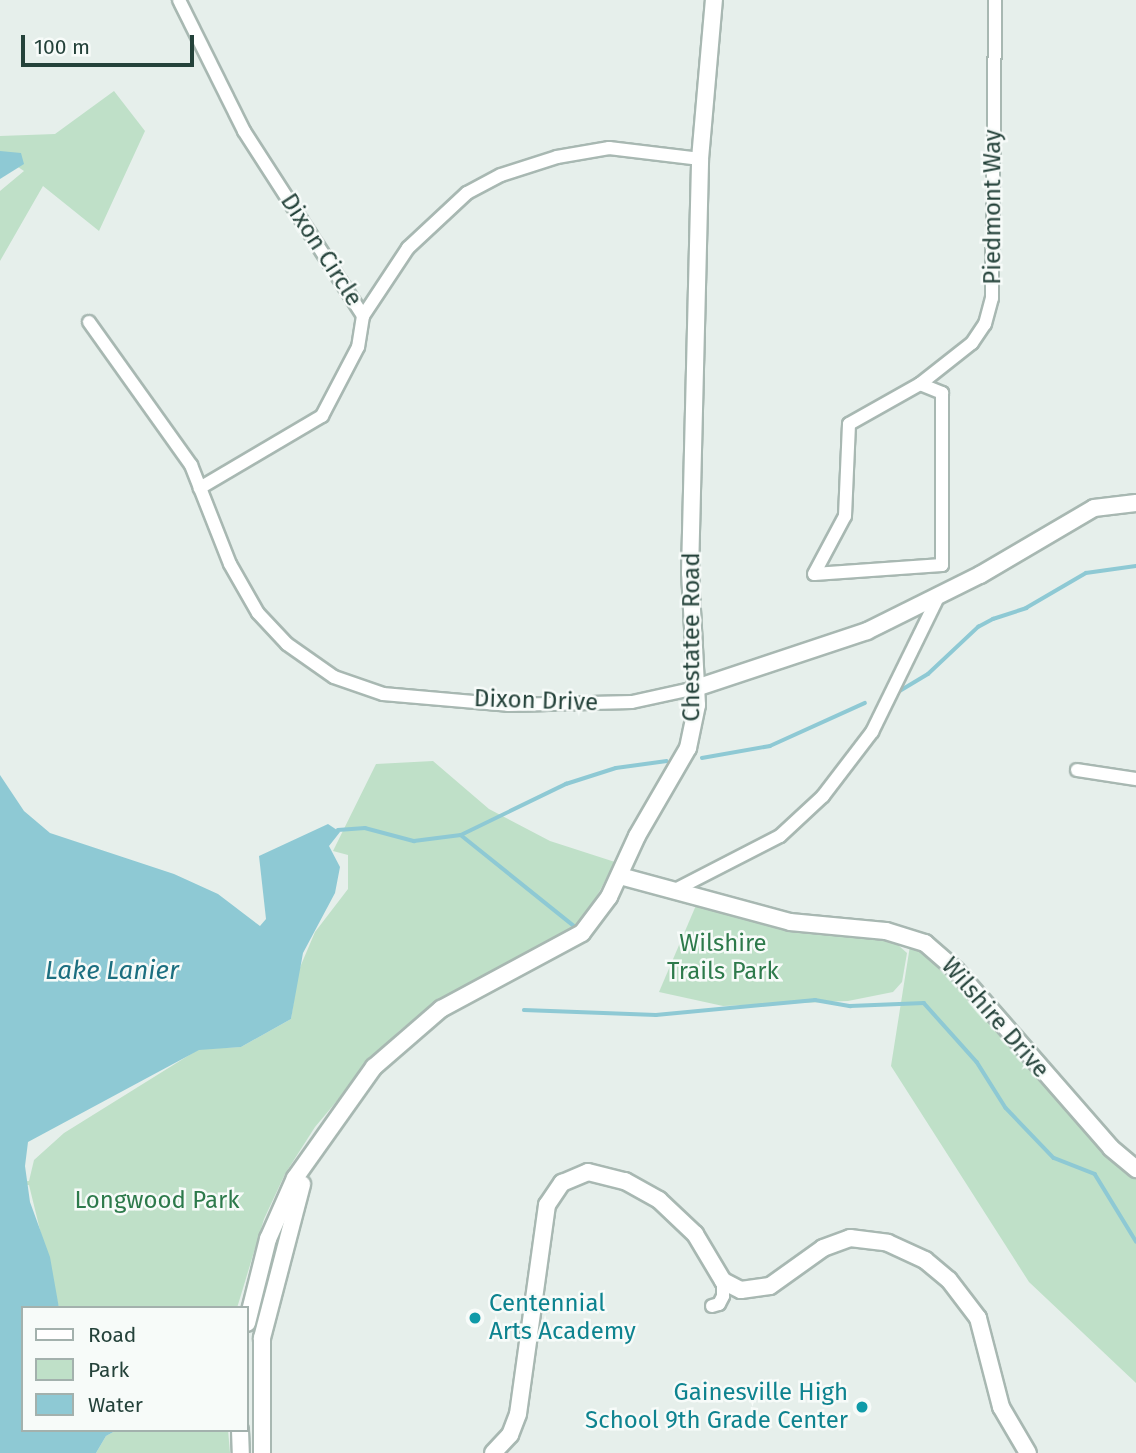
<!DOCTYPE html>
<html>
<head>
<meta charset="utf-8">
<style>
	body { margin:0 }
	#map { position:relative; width:1136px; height:1453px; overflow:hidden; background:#e6efeb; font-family:"Fira Sans",sans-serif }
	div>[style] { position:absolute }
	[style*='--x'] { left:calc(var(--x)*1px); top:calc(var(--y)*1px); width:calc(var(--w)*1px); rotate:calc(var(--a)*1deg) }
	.green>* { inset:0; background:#bfe0c8 }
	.water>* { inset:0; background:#8ec9d4 }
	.stream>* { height:3.5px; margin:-1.75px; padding:0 1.75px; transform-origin:1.75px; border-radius:1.75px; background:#8ec9d4 }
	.roads { filter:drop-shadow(2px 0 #a8b8b2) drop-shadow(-2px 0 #a8b8b2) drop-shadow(0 2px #a8b8b2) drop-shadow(0 -2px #a8b8b2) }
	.minor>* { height:12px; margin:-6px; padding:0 6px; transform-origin:6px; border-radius:6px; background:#fff }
	.tertiary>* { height:16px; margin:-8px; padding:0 8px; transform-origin:8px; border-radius:8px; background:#fff }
	.dots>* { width:19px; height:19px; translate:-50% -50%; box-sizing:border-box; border:4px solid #f7fbf9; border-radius:50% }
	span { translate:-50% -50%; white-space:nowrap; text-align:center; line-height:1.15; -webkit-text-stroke:5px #f7fbf9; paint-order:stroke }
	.street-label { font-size:24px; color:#24423a }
	.park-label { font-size:24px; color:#2d7a4b }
	.culture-label { font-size:24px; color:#0d838f }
	.left { translate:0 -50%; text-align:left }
	.right { translate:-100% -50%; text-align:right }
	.water-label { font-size:26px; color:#1c6f80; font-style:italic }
	.legend { position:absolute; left:21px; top:1306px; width:228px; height:126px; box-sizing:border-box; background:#f7fbf9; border:2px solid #a3b1ad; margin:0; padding:9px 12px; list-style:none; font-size:21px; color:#24423a }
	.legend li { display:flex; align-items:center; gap:14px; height:35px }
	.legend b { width:35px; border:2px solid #a3b1ad }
	.scale { position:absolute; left:21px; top:35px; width:173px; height:32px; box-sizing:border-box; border:4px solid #24423a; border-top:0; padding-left:9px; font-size:21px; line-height:24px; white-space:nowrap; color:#24423a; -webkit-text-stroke:5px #f7fbf9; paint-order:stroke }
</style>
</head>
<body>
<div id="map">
	<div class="green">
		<i style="clip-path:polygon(114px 91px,145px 131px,99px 231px,43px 186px,0 261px,0 191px,24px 171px,0 155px,0 136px,55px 134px)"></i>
		<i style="clip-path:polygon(433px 761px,489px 809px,550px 841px,615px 862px,587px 915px,568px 935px,541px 951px,439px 999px,399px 1031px,367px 1065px,315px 1127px,285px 1174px,264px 1219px,237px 1308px,59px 1308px,29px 1185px,0 1187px,0 1183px,29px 1181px,34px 1160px,64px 1133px,199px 1049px,241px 1047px,291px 1019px,298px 972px,315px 932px,348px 889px,348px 855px,333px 851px,376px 764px)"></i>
		<i style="clip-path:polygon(697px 903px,889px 937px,907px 953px,902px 982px,893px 992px,848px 1001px,723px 1006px,659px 992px)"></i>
		<i style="clip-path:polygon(912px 933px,1076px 1110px,1136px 1163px,1136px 1383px,1029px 1282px,891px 1066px)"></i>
		<i style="clip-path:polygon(117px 1430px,228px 1430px,230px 1453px,96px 1453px,106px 1436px)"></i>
	</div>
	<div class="water">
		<i style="clip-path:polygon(0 151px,21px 153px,24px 164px,0 179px)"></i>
		<i style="clip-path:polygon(0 775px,24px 811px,50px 833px,174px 874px,218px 894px,260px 926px,266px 919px,259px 856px,328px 824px,340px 832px,329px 846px,340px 867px,335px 893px,303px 953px,291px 1019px,241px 1047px,199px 1050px,28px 1142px,25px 1166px,30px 1202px,50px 1257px,59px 1308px,23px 1308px,23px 1430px,117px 1430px,106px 1436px,96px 1453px,0 1453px)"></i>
	</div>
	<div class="stream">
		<i style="--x:898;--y:692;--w:35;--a:-31"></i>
		<i style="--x:928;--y:674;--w:69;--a:-43.2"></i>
		<i style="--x:978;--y:627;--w:17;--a:-28"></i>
		<i style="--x:993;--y:619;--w:35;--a:-18"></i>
		<i style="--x:1026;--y:608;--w:69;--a:-30.3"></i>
		<i style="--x:1086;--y:573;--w:50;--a:-8"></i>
		<i style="--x:702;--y:758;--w:69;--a:-10"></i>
		<i style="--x:770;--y:746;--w:104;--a:-24.4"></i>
		<i style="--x:338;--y:830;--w:27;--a:-4"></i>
		<i style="--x:365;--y:828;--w:51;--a:14.9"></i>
		<i style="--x:414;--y:841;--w:47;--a:-7.3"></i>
		<i style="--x:461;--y:835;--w:117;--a:-25.9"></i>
		<i style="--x:566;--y:784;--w:52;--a:-17.7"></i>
		<i style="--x:616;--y:768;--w:51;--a:-7.8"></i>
		<i style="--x:461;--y:835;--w:151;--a:38.8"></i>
		<i style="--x:524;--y:1010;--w:132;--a:2.2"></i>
		<i style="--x:656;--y:1015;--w:160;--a:-5.4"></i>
		<i style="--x:815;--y:1000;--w:36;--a:10"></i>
		<i style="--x:850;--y:1006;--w:74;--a:-2.3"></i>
		<i style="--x:924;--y:1003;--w:79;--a:48.1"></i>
		<i style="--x:977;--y:1062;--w:54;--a:57.8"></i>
		<i style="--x:1006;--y:1108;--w:69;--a:46.2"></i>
		<i style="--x:1054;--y:1158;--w:44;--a:21.3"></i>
		<i style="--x:1095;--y:1174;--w:79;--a:58.5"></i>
	</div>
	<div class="roads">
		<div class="minor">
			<i style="--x:179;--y:0;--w:146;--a:63.6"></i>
			<i style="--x:244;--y:131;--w:220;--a:57.2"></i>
			<i style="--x:363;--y:316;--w:31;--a:99"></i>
			<i style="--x:358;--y:347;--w:78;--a:117.6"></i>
			<i style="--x:322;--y:416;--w:142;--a:149.5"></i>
			<i style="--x:363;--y:316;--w:82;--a:-56.5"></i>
			<i style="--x:408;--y:248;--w:81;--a:-43"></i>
			<i style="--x:467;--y:193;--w:38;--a:-28"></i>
			<i style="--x:501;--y:175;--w:59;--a:-17.8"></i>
			<i style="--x:557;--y:157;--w:53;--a:-9.8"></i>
			<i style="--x:609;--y:148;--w:92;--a:6.9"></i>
			<i style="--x:89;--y:322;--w:176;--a:54.5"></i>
			<i style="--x:191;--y:465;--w:106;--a:68.5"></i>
			<i style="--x:230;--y:564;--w:56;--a:60.3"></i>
			<i style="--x:258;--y:613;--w:42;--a:46.9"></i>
			<i style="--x:287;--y:644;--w:57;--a:35.1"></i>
			<i style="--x:334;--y:677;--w:52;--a:19.1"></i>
			<i style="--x:383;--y:694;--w:125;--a:5"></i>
			<i style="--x:508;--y:705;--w:124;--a:-1.4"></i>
			<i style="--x:632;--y:702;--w:66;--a:-12.3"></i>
			<i style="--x:920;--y:384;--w:24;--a:22"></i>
			<i style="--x:942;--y:393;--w:172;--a:90"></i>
			<i style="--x:942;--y:565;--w:128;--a:176"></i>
			<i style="--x:814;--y:574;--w:66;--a:-61.9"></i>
			<i style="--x:845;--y:516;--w:92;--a:-87.5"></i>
			<i style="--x:849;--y:424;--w:81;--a:-29.4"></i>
			<i style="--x:920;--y:384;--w:66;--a:-38.3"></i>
			<i style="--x:972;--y:343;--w:23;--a:-56"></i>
			<i style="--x:985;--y:324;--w:27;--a:-75"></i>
			<i style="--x:992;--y:298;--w:298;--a:-89.4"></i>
			<i style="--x:1077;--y:770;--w:60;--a:8.7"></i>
			<i style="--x:673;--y:891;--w:120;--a:-27.2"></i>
			<i style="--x:780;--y:836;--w:59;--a:-42.9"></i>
			<i style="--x:823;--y:796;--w:81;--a:-52.6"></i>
			<i style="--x:872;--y:732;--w:153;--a:-63.9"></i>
			<i style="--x:712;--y:1306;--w:7;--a:-16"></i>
			<i style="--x:719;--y:1304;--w:9;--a:-63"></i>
			<i style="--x:723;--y:1296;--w:15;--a:-90"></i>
		</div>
		<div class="tertiary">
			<i style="--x:696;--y:688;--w:180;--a:-18.4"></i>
			<i style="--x:867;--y:631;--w:126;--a:-26.4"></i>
			<i style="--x:980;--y:575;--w:132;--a:-30.4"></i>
			<i style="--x:1094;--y:508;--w:42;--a:-6.8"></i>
			<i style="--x:620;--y:876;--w:176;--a:15.1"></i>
			<i style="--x:790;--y:922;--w:96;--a:5.4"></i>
			<i style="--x:886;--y:931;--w:41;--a:17.1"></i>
			<i style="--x:925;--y:943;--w:40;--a:41"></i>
			<i style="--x:955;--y:969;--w:237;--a:48.9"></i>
			<i style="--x:1111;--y:1148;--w:33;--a:40"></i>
			<i style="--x:247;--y:1323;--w:87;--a:-76"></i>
			<i style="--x:268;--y:1239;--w:67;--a:-66.1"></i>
			<i style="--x:295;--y:1178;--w:136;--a:-54.6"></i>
			<i style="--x:374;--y:1067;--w:89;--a:-40.9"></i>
			<i style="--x:441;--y:1009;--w:160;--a:-28.3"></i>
			<i style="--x:582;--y:933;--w:45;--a:-53.1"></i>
			<i style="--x:609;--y:897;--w:67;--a:-65.3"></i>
			<i style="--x:637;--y:836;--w:102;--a:-59.9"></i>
			<i style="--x:688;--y:748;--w:44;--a:-78.2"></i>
			<i style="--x:697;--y:705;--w:132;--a:-93"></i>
			<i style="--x:690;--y:573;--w:414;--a:-88.6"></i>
			<i style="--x:700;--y:159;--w:160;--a:-85"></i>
			<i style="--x:240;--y:1430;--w:23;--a:88"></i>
			<i style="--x:262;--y:1453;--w:115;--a:-90"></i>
			<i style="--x:262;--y:1338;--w:159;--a:-75.4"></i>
			<i style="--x:493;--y:1453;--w:25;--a:-47"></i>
			<i style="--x:510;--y:1435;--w:22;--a:-69"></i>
			<i style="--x:518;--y:1414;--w:211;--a:-82.1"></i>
			<i style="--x:547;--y:1205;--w:27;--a:-56"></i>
			<i style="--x:562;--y:1183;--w:28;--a:-23"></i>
			<i style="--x:588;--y:1172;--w:38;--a:14"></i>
			<i style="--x:625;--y:1181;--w:39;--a:29"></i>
			<i style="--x:659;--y:1200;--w:50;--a:43.4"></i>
			<i style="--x:695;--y:1234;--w:55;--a:59.2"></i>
			<i style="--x:723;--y:1281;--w:20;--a:27"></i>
			<i style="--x:741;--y:1290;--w:29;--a:-8"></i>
			<i style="--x:770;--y:1286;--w:65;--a:-35.6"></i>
			<i style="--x:823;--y:1248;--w:29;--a:-20"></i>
			<i style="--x:850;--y:1238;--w:38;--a:7"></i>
			<i style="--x:888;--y:1243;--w:41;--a:24.7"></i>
			<i style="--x:925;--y:1260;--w:31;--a:40"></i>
			<i style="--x:949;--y:1280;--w:48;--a:52.7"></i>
			<i style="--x:978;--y:1318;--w:92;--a:75.5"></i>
			<i style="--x:1001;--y:1407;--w:53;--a:59.6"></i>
		</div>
	</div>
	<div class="dots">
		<i style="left:475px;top:1318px;background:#0f9aa8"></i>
		<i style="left:862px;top:1407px;background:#0f9aa8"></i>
	</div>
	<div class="street-label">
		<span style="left:993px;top:207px;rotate:-90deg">Piedmont Way</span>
		<span style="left:321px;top:250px;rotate:57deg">Dixon Circle</span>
		<span style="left:692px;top:637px;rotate:-90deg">Chestatee Road</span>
		<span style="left:536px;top:701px;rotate:2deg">Dixon Drive</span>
		<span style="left:995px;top:1018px;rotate:49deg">Wilshire Drive</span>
	</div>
	<div class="park-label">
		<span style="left:723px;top:958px">Wilshire<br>Trails Park</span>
		<span style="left:157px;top:1201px">Longwood Park</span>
	</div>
	<div class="culture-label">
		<span class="left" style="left:489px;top:1318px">Centennial<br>Arts Academy</span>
		<span class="right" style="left:848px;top:1407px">Gainesville High<br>School 9th Grade Center</span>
	</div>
	<div class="water-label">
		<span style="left:112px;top:971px">Lake Lanier</span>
	</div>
	<ul class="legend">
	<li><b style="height:9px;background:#fff"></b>Road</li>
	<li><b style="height:19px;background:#bfe0c8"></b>Park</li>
	<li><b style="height:19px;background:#8ec9d4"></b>Water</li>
	</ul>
	<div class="scale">100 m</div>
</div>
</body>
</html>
